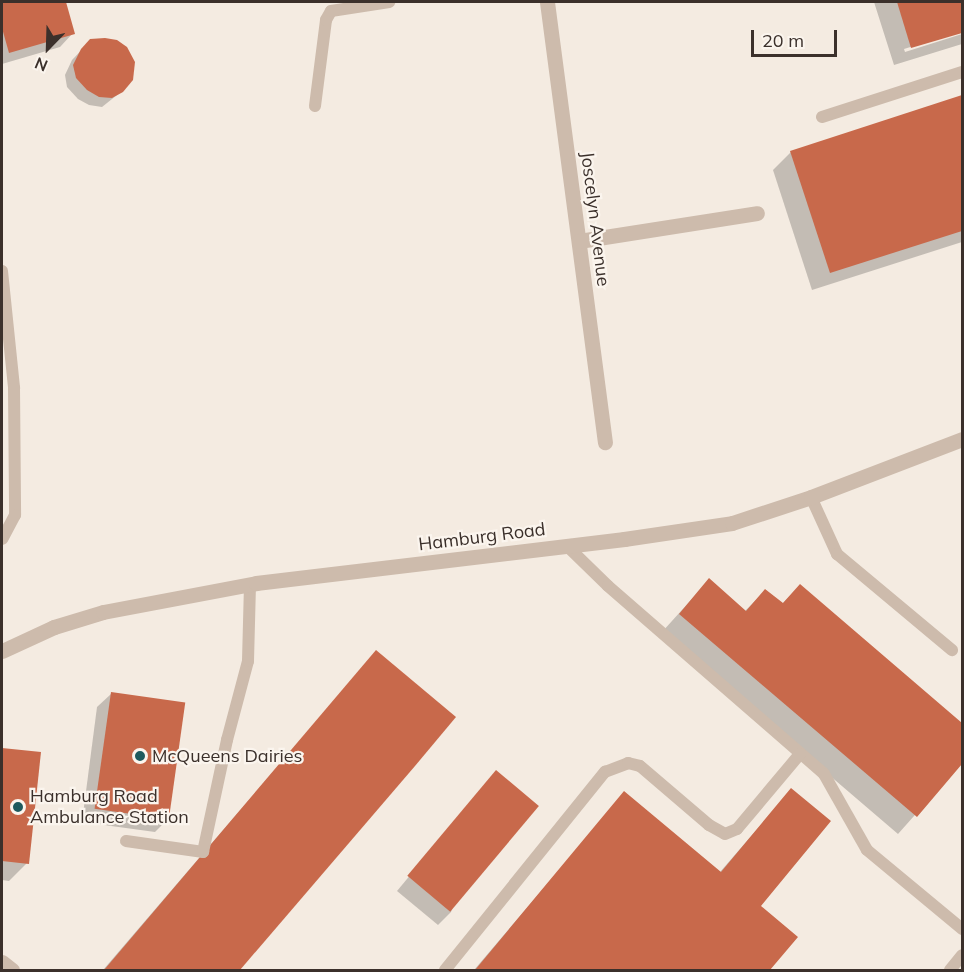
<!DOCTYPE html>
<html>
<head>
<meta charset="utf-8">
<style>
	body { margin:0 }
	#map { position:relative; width:964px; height:972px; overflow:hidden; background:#f4ebe1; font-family:Mulish,sans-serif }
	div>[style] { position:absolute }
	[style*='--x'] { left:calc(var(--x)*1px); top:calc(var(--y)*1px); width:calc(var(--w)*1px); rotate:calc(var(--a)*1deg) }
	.shadow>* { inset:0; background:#0003 }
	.building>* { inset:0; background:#c8694b; transform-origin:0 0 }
	.service>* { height:12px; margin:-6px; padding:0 6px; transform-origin:6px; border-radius:6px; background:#cdbbac }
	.minor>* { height:15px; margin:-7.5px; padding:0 7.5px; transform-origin:7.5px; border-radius:7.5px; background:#cdbbac }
	.dots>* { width:16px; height:16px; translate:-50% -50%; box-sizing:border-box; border:3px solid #fbf5ee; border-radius:50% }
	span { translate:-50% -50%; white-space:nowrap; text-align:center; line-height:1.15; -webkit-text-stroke:4.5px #fbf5ee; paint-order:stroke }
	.street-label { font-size:18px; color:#3b302b }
	.poi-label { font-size:18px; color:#3b302b }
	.left { translate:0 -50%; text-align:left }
	.frame { position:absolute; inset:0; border:3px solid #3b302b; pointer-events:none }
	.north { position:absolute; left:18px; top:18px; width:60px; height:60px; -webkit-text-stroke:4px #fbf5ee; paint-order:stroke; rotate:203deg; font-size:16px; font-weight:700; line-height:24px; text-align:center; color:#3b302b }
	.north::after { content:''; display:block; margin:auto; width:21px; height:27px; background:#3b302b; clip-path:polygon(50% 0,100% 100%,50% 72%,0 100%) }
	.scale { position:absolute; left:751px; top:30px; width:86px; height:27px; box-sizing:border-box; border:3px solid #3b302b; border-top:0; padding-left:8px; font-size:18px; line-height:21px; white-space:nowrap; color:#3b302b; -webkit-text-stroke:4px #fbf5ee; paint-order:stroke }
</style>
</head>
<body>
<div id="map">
	<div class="shadow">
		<i style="clip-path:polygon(2px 2px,64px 2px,73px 33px,60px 47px,2px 64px)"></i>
		<i style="clip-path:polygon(874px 2px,962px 2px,962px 31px,904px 49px,905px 52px,962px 34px,962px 44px,894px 65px)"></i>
		<i style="clip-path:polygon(91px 40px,122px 91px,102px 107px,89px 105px,78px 99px,67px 87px,65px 75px,72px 60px)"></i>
		<i style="clip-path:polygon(962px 96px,962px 242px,812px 290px,773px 170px,791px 152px)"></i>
		<i style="clip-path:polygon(709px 580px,745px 611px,765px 591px,782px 604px,800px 586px,962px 725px,962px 762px,898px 834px,662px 632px)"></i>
		<i style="clip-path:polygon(376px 652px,453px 717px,238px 970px,103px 970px)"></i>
		<i style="clip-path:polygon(111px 694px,169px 818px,155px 832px,82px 822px,97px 707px)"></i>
		<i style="clip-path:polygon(2px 749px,39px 754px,27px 863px,9px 881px,2px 880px)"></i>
		<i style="clip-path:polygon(496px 772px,451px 912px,438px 925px,397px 891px)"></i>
		<i style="clip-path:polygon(791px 790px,759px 906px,796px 937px,768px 970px,474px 970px,624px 794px,720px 872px)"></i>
	</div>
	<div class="building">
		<i style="clip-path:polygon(2px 2px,66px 2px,75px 34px,9px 53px,2px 28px)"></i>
		<i style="clip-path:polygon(897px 2px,962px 2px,962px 33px,911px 48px)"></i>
		<i style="clip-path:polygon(105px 38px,117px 40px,127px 47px,135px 62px,133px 80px,123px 92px,112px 98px,99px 97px,87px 90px,76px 78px,73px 65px,81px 49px,90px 39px)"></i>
		<i style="clip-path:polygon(962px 95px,962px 231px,830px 273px,790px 151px)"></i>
		<i style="clip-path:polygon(709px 578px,746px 611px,765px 589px,783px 603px,800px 584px,962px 723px,962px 764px,917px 817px,679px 614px)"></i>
		<i style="clip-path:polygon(376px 650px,456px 717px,415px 766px,240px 970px,104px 970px)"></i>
		<i style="left:111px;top:692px;width:75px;height:118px;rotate:8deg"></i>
		<i style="clip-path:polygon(2px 748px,41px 752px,29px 864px,2px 861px)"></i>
		<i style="left:496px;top:770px;width:56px;height:138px;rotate:40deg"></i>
		<i style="clip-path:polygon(791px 788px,831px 821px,761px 906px,798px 937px,770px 970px,475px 970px,624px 791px,721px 872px)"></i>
	</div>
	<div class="service">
		<i style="--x:315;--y:106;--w:87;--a:-82.7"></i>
		<i style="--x:326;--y:20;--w:10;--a:-61"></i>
		<i style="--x:331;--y:11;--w:59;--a:-8.8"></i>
		<i style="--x:822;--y:117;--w:147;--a:-17.8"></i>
		<i style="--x:2;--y:271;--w:118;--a:84.1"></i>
		<i style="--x:14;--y:388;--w:127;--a:89.5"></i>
		<i style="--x:15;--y:515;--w:27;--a:118"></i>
		<i style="--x:811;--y:497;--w:63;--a:65.5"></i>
		<i style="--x:837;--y:554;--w:150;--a:39.9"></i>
		<i style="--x:567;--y:546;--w:57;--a:44.3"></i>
		<i style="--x:608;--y:586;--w:286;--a:41"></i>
		<i style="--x:824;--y:774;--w:87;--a:60.5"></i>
		<i style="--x:867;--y:850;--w:124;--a:39.7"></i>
		<i style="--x:126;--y:841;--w:78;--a:8.1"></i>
		<i style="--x:203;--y:852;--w:115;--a:-77.9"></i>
		<i style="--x:227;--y:740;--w:82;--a:-75.1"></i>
		<i style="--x:248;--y:661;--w:76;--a:-88.5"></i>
		<i style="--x:445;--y:970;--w:255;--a:-51.1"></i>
		<i style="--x:605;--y:772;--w:25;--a:-21"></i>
		<i style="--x:628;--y:763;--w:12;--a:14"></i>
		<i style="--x:640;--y:766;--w:91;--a:40.5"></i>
		<i style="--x:709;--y:825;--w:18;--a:29"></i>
		<i style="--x:725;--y:834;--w:13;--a:-23"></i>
		<i style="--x:737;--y:829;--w:98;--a:-50"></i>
		<i style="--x:950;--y:970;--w:19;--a:-51"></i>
	</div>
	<div class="minor">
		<i style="--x:547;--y:2;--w:444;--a:82.5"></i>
		<i style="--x:579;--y:241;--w:180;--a:-8.9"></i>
		<i style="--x:2;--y:651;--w:57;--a:-24.8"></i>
		<i style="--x:54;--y:627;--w:51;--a:-17"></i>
		<i style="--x:103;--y:612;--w:156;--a:-10.7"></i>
		<i style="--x:256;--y:583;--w:371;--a:-6.8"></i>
		<i style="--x:624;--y:539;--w:109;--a:-8.4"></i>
		<i style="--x:732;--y:523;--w:83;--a:-18.2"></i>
		<i style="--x:811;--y:497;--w:162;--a:-21"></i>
		<i style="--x:2;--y:962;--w:13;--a:39"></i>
	</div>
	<div class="dots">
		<i style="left:140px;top:756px;background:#1f5a5e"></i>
		<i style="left:18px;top:807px;background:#1f5a5e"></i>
	</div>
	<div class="street-label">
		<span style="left:595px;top:219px;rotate:83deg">Joscelyn Avenue</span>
		<span style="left:482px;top:537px;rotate:-7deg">Hamburg Road</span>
	</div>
	<div class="poi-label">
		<span class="left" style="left:152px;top:756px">McQueens Dairies</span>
		<span class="left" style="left:30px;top:807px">Hamburg Road<br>Ambulance Station</span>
	</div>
	<div class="frame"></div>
	<div class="north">N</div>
	<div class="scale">20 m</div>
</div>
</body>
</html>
